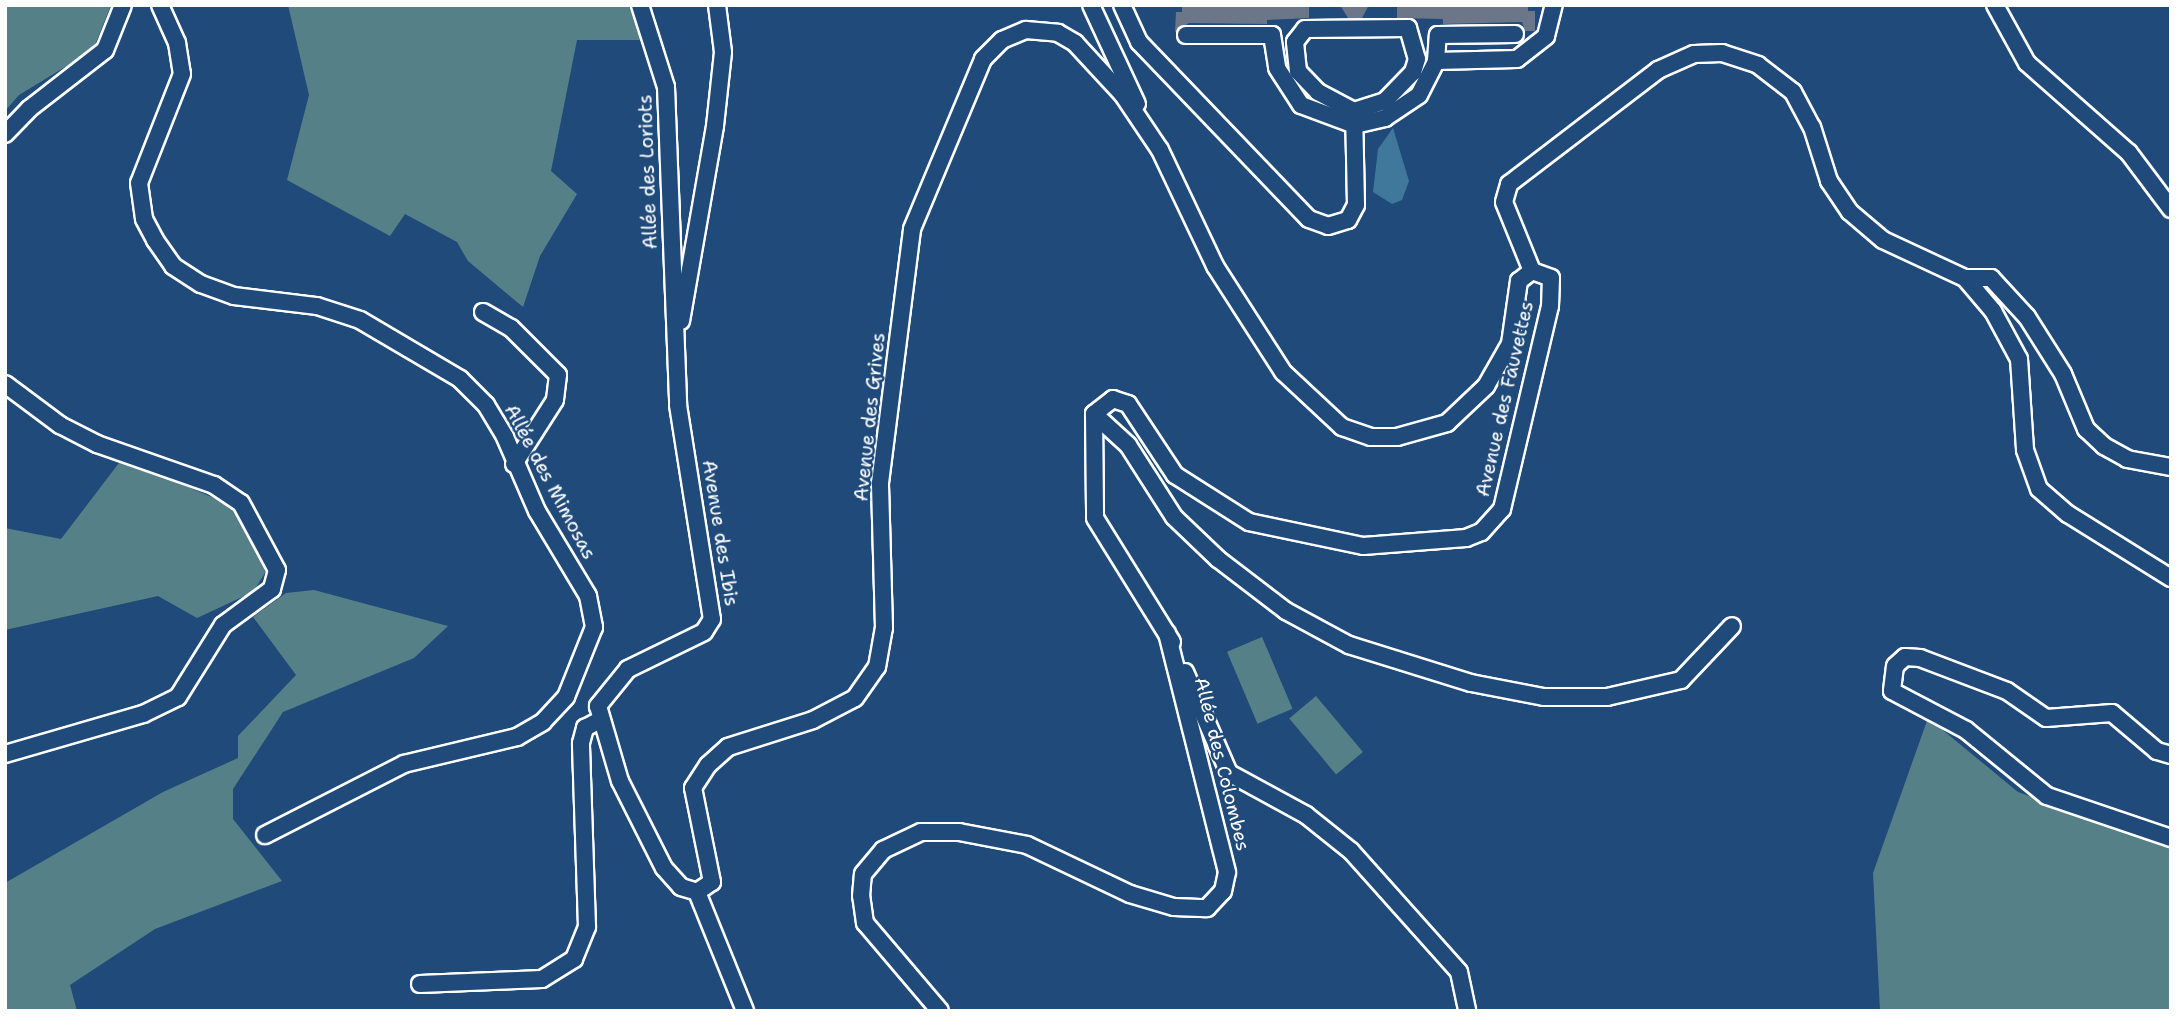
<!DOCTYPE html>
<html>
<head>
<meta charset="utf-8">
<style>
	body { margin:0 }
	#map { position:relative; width:2176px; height:1016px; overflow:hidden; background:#1f4a7a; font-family:"Shantell Sans",sans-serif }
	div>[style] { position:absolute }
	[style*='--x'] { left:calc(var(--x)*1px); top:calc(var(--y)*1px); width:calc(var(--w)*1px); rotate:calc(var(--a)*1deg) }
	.green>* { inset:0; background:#568087; transform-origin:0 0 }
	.water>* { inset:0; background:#40789c }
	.building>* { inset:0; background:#6b7689 }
	.roads { filter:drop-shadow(2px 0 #fff) drop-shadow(-2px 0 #fff) drop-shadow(0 2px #fff) drop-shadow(0 -2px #fff) }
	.minor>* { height:16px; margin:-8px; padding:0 8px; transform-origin:8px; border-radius:8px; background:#1f4a7a }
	span { translate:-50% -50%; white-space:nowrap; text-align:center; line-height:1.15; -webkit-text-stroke:5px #1f4a7a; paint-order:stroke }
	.street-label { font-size:19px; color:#fff }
	.frame { position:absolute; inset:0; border:7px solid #fff; pointer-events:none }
</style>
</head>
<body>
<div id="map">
	<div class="green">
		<i style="clip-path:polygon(5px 5px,111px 5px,93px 50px,19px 95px,5px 111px)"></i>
		<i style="clip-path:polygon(288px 5px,631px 5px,647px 40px,577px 40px,551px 171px,577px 194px,540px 256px,523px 307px,468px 261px,457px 242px,405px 214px,390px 236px,287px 180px,309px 95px)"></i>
		<i style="clip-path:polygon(122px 459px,233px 506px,264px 560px,265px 573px,253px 592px,197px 618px,158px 596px,5px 630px,5px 528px,61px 539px)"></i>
		<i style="clip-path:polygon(314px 590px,448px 626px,414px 658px,283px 712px,233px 789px,233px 819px,282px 881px,155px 929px,70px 985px,77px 1011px,5px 1011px,5px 883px,163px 792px,238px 758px,238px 736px,296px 675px,253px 617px,286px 593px)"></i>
		<i style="left:1262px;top:637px;width:78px;height:38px;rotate:67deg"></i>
		<i style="left:1316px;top:696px;width:73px;height:35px;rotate:50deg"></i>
		<i style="clip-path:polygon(1928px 718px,2018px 792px,2171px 846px,2171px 1011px,1880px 1011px,1873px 873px)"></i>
	</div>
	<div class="water">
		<i style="clip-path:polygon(1393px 128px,1409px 181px,1402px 200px,1392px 204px,1373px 192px,1378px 149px)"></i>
	</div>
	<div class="building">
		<i style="clip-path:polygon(1182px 5px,1309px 5px,1309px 18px,1267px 20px,1267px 24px,1189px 23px,1175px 32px,1176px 12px,1182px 12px)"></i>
		<i style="clip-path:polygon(1340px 5px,1369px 5px,1362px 18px,1348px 18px)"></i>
		<i style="clip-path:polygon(1397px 5px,1528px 5px,1528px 11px,1535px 11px,1535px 31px,1525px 31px,1522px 22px,1443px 24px,1443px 19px,1397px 18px)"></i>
	</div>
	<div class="roads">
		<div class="minor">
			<i style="--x:160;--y:5;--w:42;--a:65.9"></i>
			<i style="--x:177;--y:43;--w:31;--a:81"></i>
			<i style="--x:182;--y:74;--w:117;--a:111.5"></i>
			<i style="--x:139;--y:183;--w:36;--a:82"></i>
			<i style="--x:144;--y:219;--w:24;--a:62"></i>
			<i style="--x:155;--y:240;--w:32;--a:55"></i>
			<i style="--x:173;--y:266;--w:33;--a:33"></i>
			<i style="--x:201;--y:284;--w:35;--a:20"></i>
			<i style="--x:234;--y:296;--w:84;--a:6.9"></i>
			<i style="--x:317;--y:306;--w:45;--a:18"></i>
			<i style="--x:360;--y:320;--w:116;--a:30.5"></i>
			<i style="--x:460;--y:379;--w:37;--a:45"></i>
			<i style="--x:486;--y:405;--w:37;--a:59"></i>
			<i style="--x:505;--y:437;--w:81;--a:66.6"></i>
			<i style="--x:537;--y:511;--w:99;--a:59"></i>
			<i style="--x:588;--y:596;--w:32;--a:79"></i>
			<i style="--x:594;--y:627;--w:75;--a:111.8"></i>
			<i style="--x:566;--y:697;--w:34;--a:133"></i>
			<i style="--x:543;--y:722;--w:30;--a:150"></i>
			<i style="--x:517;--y:737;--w:116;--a:166.6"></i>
			<i style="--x:404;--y:764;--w:156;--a:152.9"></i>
			<i style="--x:640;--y:5;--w:86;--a:72.4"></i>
			<i style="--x:666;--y:87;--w:318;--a:87.8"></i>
			<i style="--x:678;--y:405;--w:217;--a:81"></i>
			<i style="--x:712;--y:619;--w:15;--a:122"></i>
			<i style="--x:704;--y:632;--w:85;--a:154"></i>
			<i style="--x:628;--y:669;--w:48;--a:129"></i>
			<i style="--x:598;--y:706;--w:78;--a:73.7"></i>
			<i style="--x:620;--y:781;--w:97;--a:63.2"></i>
			<i style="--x:664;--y:868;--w:25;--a:48"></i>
			<i style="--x:681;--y:887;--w:17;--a:17"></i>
			<i style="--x:1091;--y:5;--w:109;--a:65.1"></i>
			<i style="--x:1122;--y:5;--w:41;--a:65.3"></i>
			<i style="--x:1139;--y:42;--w:245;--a:46.2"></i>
			<i style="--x:1309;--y:219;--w:20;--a:20"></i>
			<i style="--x:1328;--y:226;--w:21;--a:-17"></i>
			<i style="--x:1348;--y:220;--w:17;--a:-62"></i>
			<i style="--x:1356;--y:205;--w:94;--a:-91.2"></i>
			<i style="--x:1995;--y:5;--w:66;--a:61.1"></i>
			<i style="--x:2027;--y:63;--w:136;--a:41.4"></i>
			<i style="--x:2129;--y:153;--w:70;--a:53.1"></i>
			<i style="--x:1408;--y:28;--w:32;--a:74"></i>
			<i style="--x:1417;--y:59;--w:14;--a:107"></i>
			<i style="--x:1413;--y:72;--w:40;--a:134"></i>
			<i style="--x:1385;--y:101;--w:33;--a:162"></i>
			<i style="--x:1354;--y:111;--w:41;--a:-152.2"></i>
			<i style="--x:1318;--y:92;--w:29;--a:-134"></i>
			<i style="--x:1298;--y:71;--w:29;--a:-96"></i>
			<i style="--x:1295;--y:42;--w:16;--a:-52"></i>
			<i style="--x:1305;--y:29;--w:103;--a:-0.6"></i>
			<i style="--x:1186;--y:35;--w:86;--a:0"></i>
			<i style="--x:1272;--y:35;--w:33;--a:81"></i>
			<i style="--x:1277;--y:68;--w:44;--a:57"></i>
			<i style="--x:1301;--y:105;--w:58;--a:20.3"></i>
			<i style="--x:1355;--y:125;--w:31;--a:-13"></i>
			<i style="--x:1385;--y:118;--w:41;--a:-34.1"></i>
			<i style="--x:1419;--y:95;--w:38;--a:-63"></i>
			<i style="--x:1436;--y:61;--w:26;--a:-86"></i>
			<i style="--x:1438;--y:35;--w:77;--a:-0.7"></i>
			<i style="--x:1436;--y:61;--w:81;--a:-1.4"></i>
			<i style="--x:1517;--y:59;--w:37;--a:-38"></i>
			<i style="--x:1546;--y:36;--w:32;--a:-76"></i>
			<i style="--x:5;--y:134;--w:35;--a:-46"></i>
			<i style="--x:29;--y:109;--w:96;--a:-37.8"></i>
			<i style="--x:105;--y:50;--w:48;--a:-68.2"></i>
			<i style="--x:1532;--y:271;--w:74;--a:-112.1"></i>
			<i style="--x:1504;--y:202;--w:19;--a:-74"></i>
			<i style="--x:1509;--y:184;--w:188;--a:-37.4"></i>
			<i style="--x:1658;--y:70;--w:39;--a:-24"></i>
			<i style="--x:1694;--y:54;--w:28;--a:-2"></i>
			<i style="--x:1722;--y:53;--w:38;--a:18"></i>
			<i style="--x:1758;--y:65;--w:44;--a:37.6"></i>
			<i style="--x:1793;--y:92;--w:40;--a:62"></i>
			<i style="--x:1812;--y:127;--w:57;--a:72.5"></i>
			<i style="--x:1829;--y:181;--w:37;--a:56"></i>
			<i style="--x:1850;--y:212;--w:43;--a:40.3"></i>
			<i style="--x:1883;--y:240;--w:90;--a:24.9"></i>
			<i style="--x:1965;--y:278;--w:43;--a:49.7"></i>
			<i style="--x:1993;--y:311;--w:55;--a:61.6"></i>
			<i style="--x:2019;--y:359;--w:91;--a:86.2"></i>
			<i style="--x:2025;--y:450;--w:41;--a:70.3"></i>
			<i style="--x:2039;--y:489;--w:38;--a:41"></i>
			<i style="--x:2068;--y:514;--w:121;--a:31.9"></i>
			<i style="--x:1965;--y:278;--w:26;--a:0"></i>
			<i style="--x:1991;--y:278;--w:53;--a:47.3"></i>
			<i style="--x:2027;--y:317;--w:67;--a:57.7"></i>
			<i style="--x:2063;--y:374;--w:60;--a:67.3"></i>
			<i style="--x:2086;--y:429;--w:25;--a:43"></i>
			<i style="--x:2104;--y:446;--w:26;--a:29"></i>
			<i style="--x:2127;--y:459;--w:45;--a:10.3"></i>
			<i style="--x:483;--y:312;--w:32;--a:30"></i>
			<i style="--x:511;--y:328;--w:66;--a:45"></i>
			<i style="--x:558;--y:375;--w:25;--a:97"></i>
			<i style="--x:555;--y:400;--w:76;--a:122.6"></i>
			<i style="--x:681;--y:321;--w:198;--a:-80.1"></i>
			<i style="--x:715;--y:126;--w:74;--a:-83.8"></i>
			<i style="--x:723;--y:52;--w:47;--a:-97.3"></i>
			<i style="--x:5;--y:384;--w:69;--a:36.7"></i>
			<i style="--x:60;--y:425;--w:42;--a:27.2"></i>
			<i style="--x:97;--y:444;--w:124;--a:19.3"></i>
			<i style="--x:214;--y:485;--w:32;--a:34"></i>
			<i style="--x:241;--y:503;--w:76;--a:61.8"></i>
			<i style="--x:277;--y:570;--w:20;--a:105"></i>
			<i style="--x:272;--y:589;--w:61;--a:143.7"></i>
			<i style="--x:223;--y:625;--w:85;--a:122"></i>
			<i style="--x:178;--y:697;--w:39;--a:154"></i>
			<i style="--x:143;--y:714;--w:144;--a:163.8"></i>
			<i style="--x:1094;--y:414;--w:46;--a:42.4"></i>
			<i style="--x:1128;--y:445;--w:85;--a:57.4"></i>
			<i style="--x:1174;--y:517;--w:61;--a:43.7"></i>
			<i style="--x:1218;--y:559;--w:86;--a:37.4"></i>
			<i style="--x:1286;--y:611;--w:72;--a:28.4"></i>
			<i style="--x:1349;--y:645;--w:128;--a:17.3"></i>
			<i style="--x:1471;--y:683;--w:74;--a:10.9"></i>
			<i style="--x:1544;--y:697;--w:63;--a:0"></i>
			<i style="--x:1607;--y:697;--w:76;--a:-12.9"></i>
			<i style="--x:1681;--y:680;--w:74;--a:-46.6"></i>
			<i style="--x:1094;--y:414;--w:104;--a:89.4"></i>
			<i style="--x:1095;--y:518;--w:146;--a:58.2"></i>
			<i style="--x:1185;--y:672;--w:110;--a:66.5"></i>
			<i style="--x:1229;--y:773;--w:88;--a:28.6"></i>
			<i style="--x:1306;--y:815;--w:58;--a:38.7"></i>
			<i style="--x:1351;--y:851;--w:162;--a:48.2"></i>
			<i style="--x:1459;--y:972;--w:40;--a:78"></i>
			<i style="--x:2171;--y:755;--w:15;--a:-164"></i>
			<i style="--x:2157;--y:751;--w:59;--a:-139.8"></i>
			<i style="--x:2112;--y:713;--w:66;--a:175.7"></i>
			<i style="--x:2046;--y:718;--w:47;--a:-145.3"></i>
			<i style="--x:2007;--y:691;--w:93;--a:-159.2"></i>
			<i style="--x:1920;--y:658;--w:15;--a:-176"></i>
			<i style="--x:1905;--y:657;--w:13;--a:138"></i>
			<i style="--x:1895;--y:666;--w:25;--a:97"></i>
			<i style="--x:1892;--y:691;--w:84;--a:27.8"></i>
			<i style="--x:1966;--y:730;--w:104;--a:39.2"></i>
			<i style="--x:2047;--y:796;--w:131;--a:18.7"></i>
			<i style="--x:697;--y:892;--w:18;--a:-34"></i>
			<i style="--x:712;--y:882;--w:96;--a:-101.4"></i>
			<i style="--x:693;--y:788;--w:27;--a:-57"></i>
			<i style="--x:708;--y:765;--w:27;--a:-42"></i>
			<i style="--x:728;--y:747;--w:89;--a:-17.6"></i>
			<i style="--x:813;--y:720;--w:47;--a:-27.6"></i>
			<i style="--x:855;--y:698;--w:38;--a:-55"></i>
			<i style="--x:877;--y:667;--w:40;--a:-80"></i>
			<i style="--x:884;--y:628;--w:145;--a:-91.6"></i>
			<i style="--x:880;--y:483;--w:256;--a:-82.8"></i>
			<i style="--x:912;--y:229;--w:184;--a:-67.3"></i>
			<i style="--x:983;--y:59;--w:27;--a:-45"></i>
			<i style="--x:1002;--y:40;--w:26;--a:-23"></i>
			<i style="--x:1026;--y:30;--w:32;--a:5"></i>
			<i style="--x:1058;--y:33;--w:20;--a:30"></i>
			<i style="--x:1075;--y:43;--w:71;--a:47.3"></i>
			<i style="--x:1123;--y:95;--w:66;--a:56.1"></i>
			<i style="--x:1160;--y:150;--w:128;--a:64.6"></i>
			<i style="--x:1215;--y:266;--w:126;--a:57.3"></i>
			<i style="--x:1283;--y:372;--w:81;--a:43"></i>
			<i style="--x:1342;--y:427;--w:31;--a:19"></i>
			<i style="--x:1371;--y:437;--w:26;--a:0"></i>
			<i style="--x:1397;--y:437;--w:52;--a:-15.6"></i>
			<i style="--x:1447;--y:423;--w:54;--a:-43.5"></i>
			<i style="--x:1486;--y:386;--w:48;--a:-60.3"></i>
			<i style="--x:1510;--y:344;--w:64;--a:-81.9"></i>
			<i style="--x:1519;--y:281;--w:16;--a:-38"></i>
			<i style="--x:1532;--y:271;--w:20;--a:20"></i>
			<i style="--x:1551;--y:278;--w:28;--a:92"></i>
			<i style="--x:1550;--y:306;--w:209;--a:103.3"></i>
			<i style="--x:1502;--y:509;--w:31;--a:132"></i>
			<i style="--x:1481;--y:532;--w:16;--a:158"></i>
			<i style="--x:1466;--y:538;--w:103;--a:175.6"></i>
			<i style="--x:1363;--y:546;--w:116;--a:-168.1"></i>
			<i style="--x:1249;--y:522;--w:88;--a:-147.6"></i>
			<i style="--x:1175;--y:475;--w:85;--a:-123.5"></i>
			<i style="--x:1128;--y:404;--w:16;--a:-162"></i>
			<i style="--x:1113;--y:399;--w:24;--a:142"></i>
			<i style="--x:697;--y:892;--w:128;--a:68"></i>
			<i style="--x:420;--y:984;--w:122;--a:-2.3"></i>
			<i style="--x:542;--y:979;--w:38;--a:-32"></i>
			<i style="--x:574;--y:959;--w:35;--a:-68"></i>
			<i style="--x:587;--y:927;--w:184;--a:-91.9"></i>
			<i style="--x:581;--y:743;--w:16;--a:-75"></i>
			<i style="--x:585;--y:728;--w:17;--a:-28"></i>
			<i style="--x:940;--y:1011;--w:116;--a:-130.4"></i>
			<i style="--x:865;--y:923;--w:27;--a:-98"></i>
			<i style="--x:861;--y:896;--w:22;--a:-85"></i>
			<i style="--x:863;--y:874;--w:31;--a:-50"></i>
			<i style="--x:883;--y:850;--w:42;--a:-25.3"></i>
			<i style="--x:921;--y:832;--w:38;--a:0"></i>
			<i style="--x:959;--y:832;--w:69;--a:10.8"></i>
			<i style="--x:1027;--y:845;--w:114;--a:25.4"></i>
			<i style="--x:1130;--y:894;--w:46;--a:16.5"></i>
			<i style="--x:1174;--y:907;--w:33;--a:2"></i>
			<i style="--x:1207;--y:908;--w:23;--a:-47"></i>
			<i style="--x:1223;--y:891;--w:19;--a:-78"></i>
			<i style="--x:1227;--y:872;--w:246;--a:-104.1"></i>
		</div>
	</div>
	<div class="street-label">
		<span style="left:648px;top:172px;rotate:-92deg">Allée des Loriots</span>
		<span style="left:1505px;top:399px;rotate:-77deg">Avenue des Fauvettes</span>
		<span style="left:870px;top:417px;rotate:-84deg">Avenue des Grives</span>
		<span style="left:550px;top:482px;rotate:62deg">Allée des Mimosas</span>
		<span style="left:720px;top:533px;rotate:81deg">Avenue des Ibis</span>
		<span style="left:1222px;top:764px;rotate:76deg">Allée des Colombes</span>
	</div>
	<div class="frame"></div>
</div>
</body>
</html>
